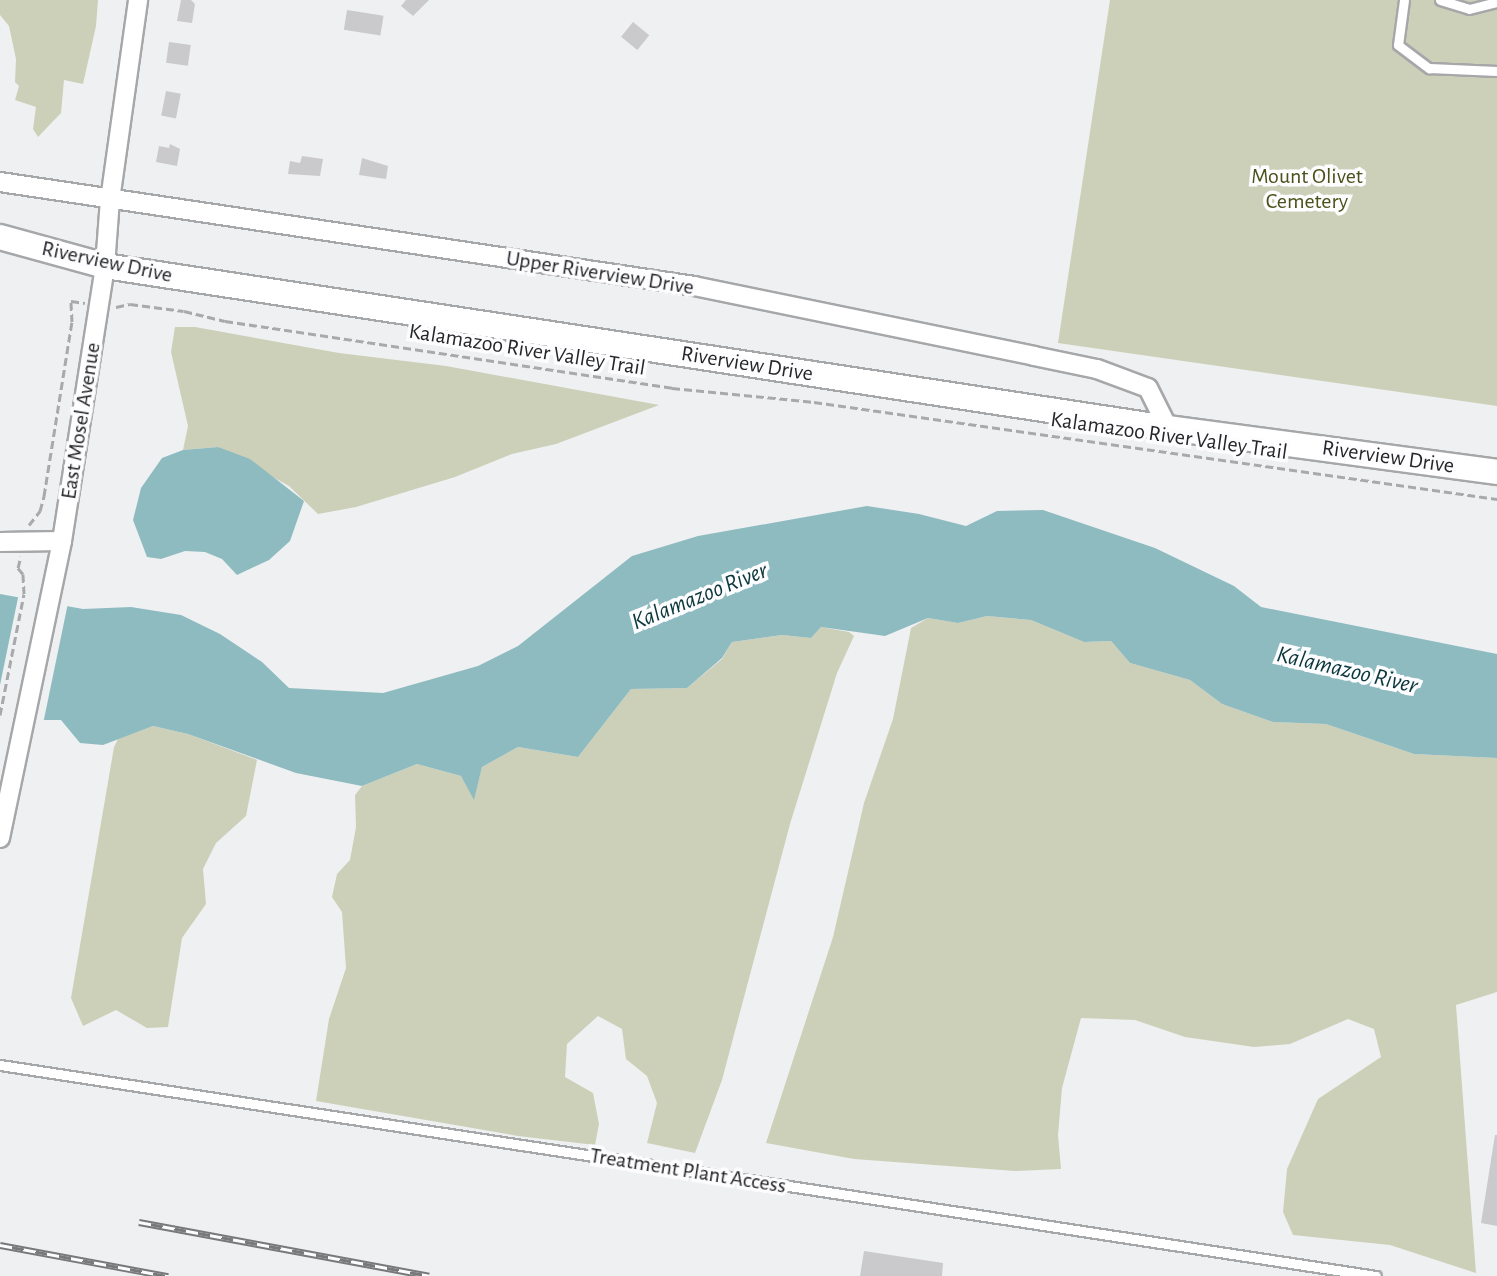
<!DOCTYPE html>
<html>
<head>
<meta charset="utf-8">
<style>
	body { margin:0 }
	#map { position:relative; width:1497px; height:1276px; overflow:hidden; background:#eff0f2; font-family:"Alegreya Sans",sans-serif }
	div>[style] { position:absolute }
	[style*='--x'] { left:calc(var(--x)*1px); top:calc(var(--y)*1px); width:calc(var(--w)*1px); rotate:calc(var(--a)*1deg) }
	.green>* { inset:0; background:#ccd0b8 }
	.water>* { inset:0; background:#8ebbc0 }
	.pier>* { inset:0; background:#eff0f2 }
	.building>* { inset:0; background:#cacacd; transform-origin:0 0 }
	.path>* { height:3px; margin-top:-1.5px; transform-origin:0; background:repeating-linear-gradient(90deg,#a8a9ab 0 8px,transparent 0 12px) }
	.roads { filter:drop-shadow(2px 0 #a6a7a9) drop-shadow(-2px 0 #a6a7a9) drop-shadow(0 2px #a6a7a9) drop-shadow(0 -2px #a6a7a9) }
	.lane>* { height:9px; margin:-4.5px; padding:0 4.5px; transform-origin:4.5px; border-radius:4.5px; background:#fff }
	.street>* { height:18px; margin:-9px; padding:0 9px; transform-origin:9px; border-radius:9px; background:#fff }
	.secondary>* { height:24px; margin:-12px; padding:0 12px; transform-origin:12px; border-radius:12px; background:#fff }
	.rail>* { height:7px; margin-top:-3.5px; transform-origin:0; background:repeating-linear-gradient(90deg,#fdfdff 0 12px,#78797a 0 24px); box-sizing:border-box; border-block:2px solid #78797a }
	span { translate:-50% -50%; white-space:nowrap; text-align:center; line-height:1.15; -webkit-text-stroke:7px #fdfdff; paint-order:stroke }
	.park-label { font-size:22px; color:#4b5118 }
	.street-label { font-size:22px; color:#252627 }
	.water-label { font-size:24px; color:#0b373b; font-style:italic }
</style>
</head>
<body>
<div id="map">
	<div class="green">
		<i style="clip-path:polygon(0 0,98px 0,96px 26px,83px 84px,64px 80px,61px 113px,38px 137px,33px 129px,36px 107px,15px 100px,19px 86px,15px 82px,16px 59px,9px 26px,0 15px)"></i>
		<i style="clip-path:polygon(1110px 0,1497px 0,1497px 406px,1058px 343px)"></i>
		<i style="clip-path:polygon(175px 327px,195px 327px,339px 353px,446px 366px,659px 405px,556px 444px,512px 454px,455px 477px,356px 507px,318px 514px,289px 486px,218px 447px,183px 450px,188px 426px,171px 352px)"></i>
		<i style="clip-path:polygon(987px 616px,1031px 620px,1084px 642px,1111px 641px,1130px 663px,1190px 680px,1222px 704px,1273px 722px,1326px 724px,1414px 754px,1497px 758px,1497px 992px,1456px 1005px,1476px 1273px,1390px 1245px,1293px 1235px,1283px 1212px,1287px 1169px,1318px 1099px,1381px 1057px,1374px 1029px,1348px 1019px,1290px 1044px,1254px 1047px,1185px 1037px,1135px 1020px,1081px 1018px,1062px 1088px,1058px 1135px,1061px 1169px,1015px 1171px,854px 1159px,766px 1143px,833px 937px,864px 803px,893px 719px,911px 628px,928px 618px,958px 623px)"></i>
		<i style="clip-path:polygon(821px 627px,849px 632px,854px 636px,837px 673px,790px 824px,722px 1080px,695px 1153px,647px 1143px,657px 1103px,647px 1076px,626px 1059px,622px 1029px,598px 1016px,567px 1044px,565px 1077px,593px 1093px,599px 1124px,595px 1145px,518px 1136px,316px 1101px,329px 1019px,346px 968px,342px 912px,332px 897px,337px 874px,350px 860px,356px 827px,355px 795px,362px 786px,417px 764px,461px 776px,474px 798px,482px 767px,518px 747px,578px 757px,631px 689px,687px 688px,722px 659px,732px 642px,782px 635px,811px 638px)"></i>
		<i style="clip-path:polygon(153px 726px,188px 734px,257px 760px,246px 816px,216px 843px,203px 869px,206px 904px,182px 938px,168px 1027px,147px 1028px,116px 1010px,83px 1026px,71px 998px,114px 747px,118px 739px)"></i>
	</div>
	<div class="water">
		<i style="clip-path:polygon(218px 447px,250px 459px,304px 501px,290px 541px,269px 560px,237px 575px,222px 559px,205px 552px,185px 551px,161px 559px,147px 557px,133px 520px,141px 488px,162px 458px,183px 450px)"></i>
		<i style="clip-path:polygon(867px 506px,919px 514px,966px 526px,997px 511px,1043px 510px,1155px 548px,1234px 586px,1261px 607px,1497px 654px,1497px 758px,1414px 754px,1326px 724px,1273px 722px,1222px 704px,1190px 680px,1130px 663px,1111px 641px,1084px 642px,1031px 620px,987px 616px,958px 623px,928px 618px,885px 636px,821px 627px,811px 638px,782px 635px,732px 642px,722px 658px,687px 688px,631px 689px,578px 757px,518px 747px,482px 767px,474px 800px,461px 776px,417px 764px,362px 786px,296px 773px,188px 734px,153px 726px,103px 745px,80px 743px,61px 720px,0 720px,0 594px,83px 609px,131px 607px,181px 615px,220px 634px,262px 662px,289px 688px,383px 693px,478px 666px,518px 646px,632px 556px,698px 536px)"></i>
	</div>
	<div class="pier">
		<i style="clip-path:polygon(19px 593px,68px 603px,43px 724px,0 724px,0 685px)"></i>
	</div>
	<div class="building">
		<i style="clip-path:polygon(181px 0,191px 0,195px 4px,192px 23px,177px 21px)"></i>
		<i style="clip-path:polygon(406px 0,429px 0,413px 16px,401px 6px)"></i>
		<i style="left:347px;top:10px;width:37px;height:20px;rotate:9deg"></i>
		<i style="left:633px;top:22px;width:21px;height:19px;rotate:39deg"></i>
		<i style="left:169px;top:42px;width:22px;height:21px;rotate:8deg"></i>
		<i style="left:166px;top:91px;width:15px;height:25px;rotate:11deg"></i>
		<i style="clip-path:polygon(170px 144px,180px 149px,177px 166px,156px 162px,159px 146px,169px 148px)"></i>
		<i style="clip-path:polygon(302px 156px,323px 159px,320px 176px,288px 174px,290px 161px,300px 163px)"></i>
		<i style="clip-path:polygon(362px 158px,388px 166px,386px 179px,359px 175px)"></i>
		<i style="clip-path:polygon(1495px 1135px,1497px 1135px,1497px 1226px,1481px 1223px)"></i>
		<i style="clip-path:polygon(864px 1251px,943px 1263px,942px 1276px,860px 1276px)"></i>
	</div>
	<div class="path">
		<i style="--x:116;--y:307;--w:14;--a:-12"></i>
		<i style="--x:130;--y:304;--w:54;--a:7.4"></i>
		<i style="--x:184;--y:311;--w:42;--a:13.7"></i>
		<i style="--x:225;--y:321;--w:452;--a:8.5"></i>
		<i style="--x:672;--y:388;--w:143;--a:5.6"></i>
		<i style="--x:814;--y:402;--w:690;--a:8.08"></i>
		<i style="--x:29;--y:525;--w:18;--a:-52"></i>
		<i style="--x:40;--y:511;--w:16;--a:-75"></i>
		<i style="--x:44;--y:496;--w:176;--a:-80.9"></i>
		<i style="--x:72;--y:322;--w:21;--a:-93"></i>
		<i style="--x:71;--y:301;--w:14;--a:8"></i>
		<i style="--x:0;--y:715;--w:123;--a:-78.8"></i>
		<i style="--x:24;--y:594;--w:20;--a:-93"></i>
		<i style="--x:23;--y:574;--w:8;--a:-130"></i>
		<i style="--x:18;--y:568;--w:12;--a:-76"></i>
	</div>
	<div class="roads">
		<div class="lane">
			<i style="--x:1404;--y:0;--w:45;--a:97.6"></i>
			<i style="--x:1398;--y:45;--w:39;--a:37"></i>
			<i style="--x:1429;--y:68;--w:68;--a:2.5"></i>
			<i style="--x:1440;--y:0;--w:30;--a:17"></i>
			<i style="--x:1469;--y:9;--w:29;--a:-14"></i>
			<i style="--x:0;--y:1065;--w:1392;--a:8.72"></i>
		</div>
		<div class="street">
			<i style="--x:0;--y:182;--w:702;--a:8.52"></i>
			<i style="--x:694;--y:286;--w:347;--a:11.6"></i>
			<i style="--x:1034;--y:356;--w:64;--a:11.7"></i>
			<i style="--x:1097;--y:369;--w:54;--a:20.4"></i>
			<i style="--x:1148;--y:388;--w:45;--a:63.4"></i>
			<i style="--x:0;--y:542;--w:62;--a:-0.9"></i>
			<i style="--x:0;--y:838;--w:303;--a:-78.2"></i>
			<i style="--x:62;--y:541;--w:278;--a:-81.1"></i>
			<i style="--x:105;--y:266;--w:66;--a:-85.7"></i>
			<i style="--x:110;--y:200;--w:202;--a:-82"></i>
		</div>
		<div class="secondary">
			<i style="--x:0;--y:237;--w:109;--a:15.4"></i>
			<i style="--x:105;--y:266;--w:1075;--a:8.67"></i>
			<i style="--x:1168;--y:428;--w:332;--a:7.6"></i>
		</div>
	</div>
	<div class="rail">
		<i style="--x:139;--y:1222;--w:295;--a:10.5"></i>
		<i style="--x:0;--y:1245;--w:171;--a:10.5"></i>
	</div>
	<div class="park-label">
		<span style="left:1307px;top:189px">Mount Olivet<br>Cemetery</span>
	</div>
	<div class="street-label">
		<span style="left:107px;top:262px;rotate:12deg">Riverview Drive</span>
		<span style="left:600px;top:273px;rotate:9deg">Upper Riverview Drive</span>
		<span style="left:527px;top:350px;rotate:9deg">Kalamazoo River Valley Trail</span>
		<span style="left:747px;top:364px;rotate:9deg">Riverview Drive</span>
		<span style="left:81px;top:421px;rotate:-81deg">East Mosel Avenue</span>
		<span style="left:1169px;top:436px;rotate:8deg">Kalamazoo River Valley Trail</span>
		<span style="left:1388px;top:457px;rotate:8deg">Riverview Drive</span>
		<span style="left:688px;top:1171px;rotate:9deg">Treatment Plant Access</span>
	</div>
	<div class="water-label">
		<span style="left:700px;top:597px;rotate:-22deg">Kalamazoo River</span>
		<span style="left:1347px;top:671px;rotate:13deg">Kalamazoo River</span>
	</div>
</div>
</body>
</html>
